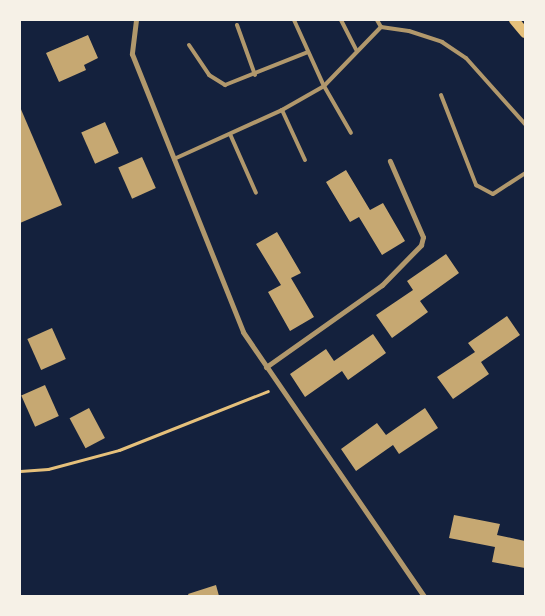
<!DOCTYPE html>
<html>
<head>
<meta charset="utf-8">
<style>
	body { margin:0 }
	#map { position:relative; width:545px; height:616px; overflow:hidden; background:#14213d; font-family:"PT Sans Narrow",sans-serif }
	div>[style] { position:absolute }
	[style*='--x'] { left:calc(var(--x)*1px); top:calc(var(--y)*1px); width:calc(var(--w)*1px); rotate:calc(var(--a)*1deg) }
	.building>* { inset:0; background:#c6a872; transform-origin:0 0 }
	.path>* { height:3px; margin:-1.5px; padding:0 1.5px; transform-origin:1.5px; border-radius:1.5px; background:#e5c07b }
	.service>* { height:4px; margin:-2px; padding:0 2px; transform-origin:2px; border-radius:2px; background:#b1986c }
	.minor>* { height:5px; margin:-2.5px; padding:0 2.5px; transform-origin:2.5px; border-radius:2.5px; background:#b1986c }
	.secondary>* { height:10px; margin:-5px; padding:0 5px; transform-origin:5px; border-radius:5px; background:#e5c07b }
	span { translate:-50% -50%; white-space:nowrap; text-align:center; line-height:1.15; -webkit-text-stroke:5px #f6f1e7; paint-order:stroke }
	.frame { position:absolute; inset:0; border:21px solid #f6f1e7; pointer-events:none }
</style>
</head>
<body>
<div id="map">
	<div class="building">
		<i style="clip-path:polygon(88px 35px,98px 58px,84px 65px,86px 70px,59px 82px,46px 53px)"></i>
		<i style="clip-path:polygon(20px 107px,62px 205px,20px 223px)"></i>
		<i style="left:105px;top:122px;width:34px;height:26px;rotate:66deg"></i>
		<i style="left:142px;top:157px;width:34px;height:26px;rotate:66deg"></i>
		<i style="clip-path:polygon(346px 170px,370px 210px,383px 203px,405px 241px,382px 255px,359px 217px,350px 222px,326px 182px)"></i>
		<i style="clip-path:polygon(277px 232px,301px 273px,291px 278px,314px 317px,290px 331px,268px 292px,281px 285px,256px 244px)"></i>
		<i style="clip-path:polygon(446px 254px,459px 273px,420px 301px,428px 312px,392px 338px,376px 315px,413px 290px,407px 281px)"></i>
		<i style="clip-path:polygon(507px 316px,520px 335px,481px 362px,489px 374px,453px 399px,437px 377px,475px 352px,468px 343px)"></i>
		<i style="left:52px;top:328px;width:34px;height:27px;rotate:66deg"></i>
		<i style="clip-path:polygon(373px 334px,386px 353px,348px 380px,342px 371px,305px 397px,290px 374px,326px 349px,334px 361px)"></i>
		<i style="left:45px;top:385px;width:34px;height:26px;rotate:66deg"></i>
		<i style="left:89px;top:408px;width:34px;height:22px;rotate:62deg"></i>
		<i style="clip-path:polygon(425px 408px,438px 428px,399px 454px,393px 445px,356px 471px,341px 449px,377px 423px,386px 435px)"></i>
		<i style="clip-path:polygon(454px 515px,500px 524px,497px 535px,525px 541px,525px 568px,492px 562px,495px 547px,449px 538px)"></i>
		<i style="clip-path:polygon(216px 585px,219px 596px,189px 596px,188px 594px)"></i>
	</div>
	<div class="path">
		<i style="--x:20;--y:471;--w:28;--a:-4"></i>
		<i style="--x:48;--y:469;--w:73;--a:-15"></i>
		<i style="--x:119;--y:450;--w:160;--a:-21.6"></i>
	</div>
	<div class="service">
		<i style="--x:294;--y:20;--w:72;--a:65.6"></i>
		<i style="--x:324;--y:86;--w:54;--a:60.1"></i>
		<i style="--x:341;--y:20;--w:33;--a:63"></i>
		<i style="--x:377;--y:20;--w:8;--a:60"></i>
		<i style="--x:237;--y:25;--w:53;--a:70.2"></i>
		<i style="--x:189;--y:45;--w:36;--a:56"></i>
		<i style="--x:209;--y:75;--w:19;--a:32"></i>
		<i style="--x:225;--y:85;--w:89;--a:-21.7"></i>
		<i style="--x:441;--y:95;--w:97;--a:68.7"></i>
		<i style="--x:476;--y:185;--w:19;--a:28"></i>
		<i style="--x:493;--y:194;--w:38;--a:-33"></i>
		<i style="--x:282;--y:110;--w:55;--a:65.3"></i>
		<i style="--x:230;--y:134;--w:64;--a:66.2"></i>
		<i style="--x:174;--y:159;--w:119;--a:-24.4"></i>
		<i style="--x:282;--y:110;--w:48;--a:-29.7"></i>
		<i style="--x:324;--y:86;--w:82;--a:-46"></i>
		<i style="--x:381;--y:27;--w:28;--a:8"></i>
		<i style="--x:409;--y:31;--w:35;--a:18"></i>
		<i style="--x:442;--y:42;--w:29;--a:34"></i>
		<i style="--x:466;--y:58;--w:89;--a:48.2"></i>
	</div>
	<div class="minor">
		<i style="--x:136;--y:20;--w:34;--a:97"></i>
		<i style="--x:132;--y:54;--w:299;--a:68.2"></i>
		<i style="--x:243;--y:332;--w:320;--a:55.6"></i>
		<i style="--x:266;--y:367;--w:142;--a:-35.3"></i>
		<i style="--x:382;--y:285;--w:56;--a:-45.7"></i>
		<i style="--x:421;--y:245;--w:8;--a:-76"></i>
		<i style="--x:423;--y:237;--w:83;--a:-113.5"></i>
	</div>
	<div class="secondary">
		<i style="--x:514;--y:20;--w:17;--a:50"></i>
	</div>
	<div class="frame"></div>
</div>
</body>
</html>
